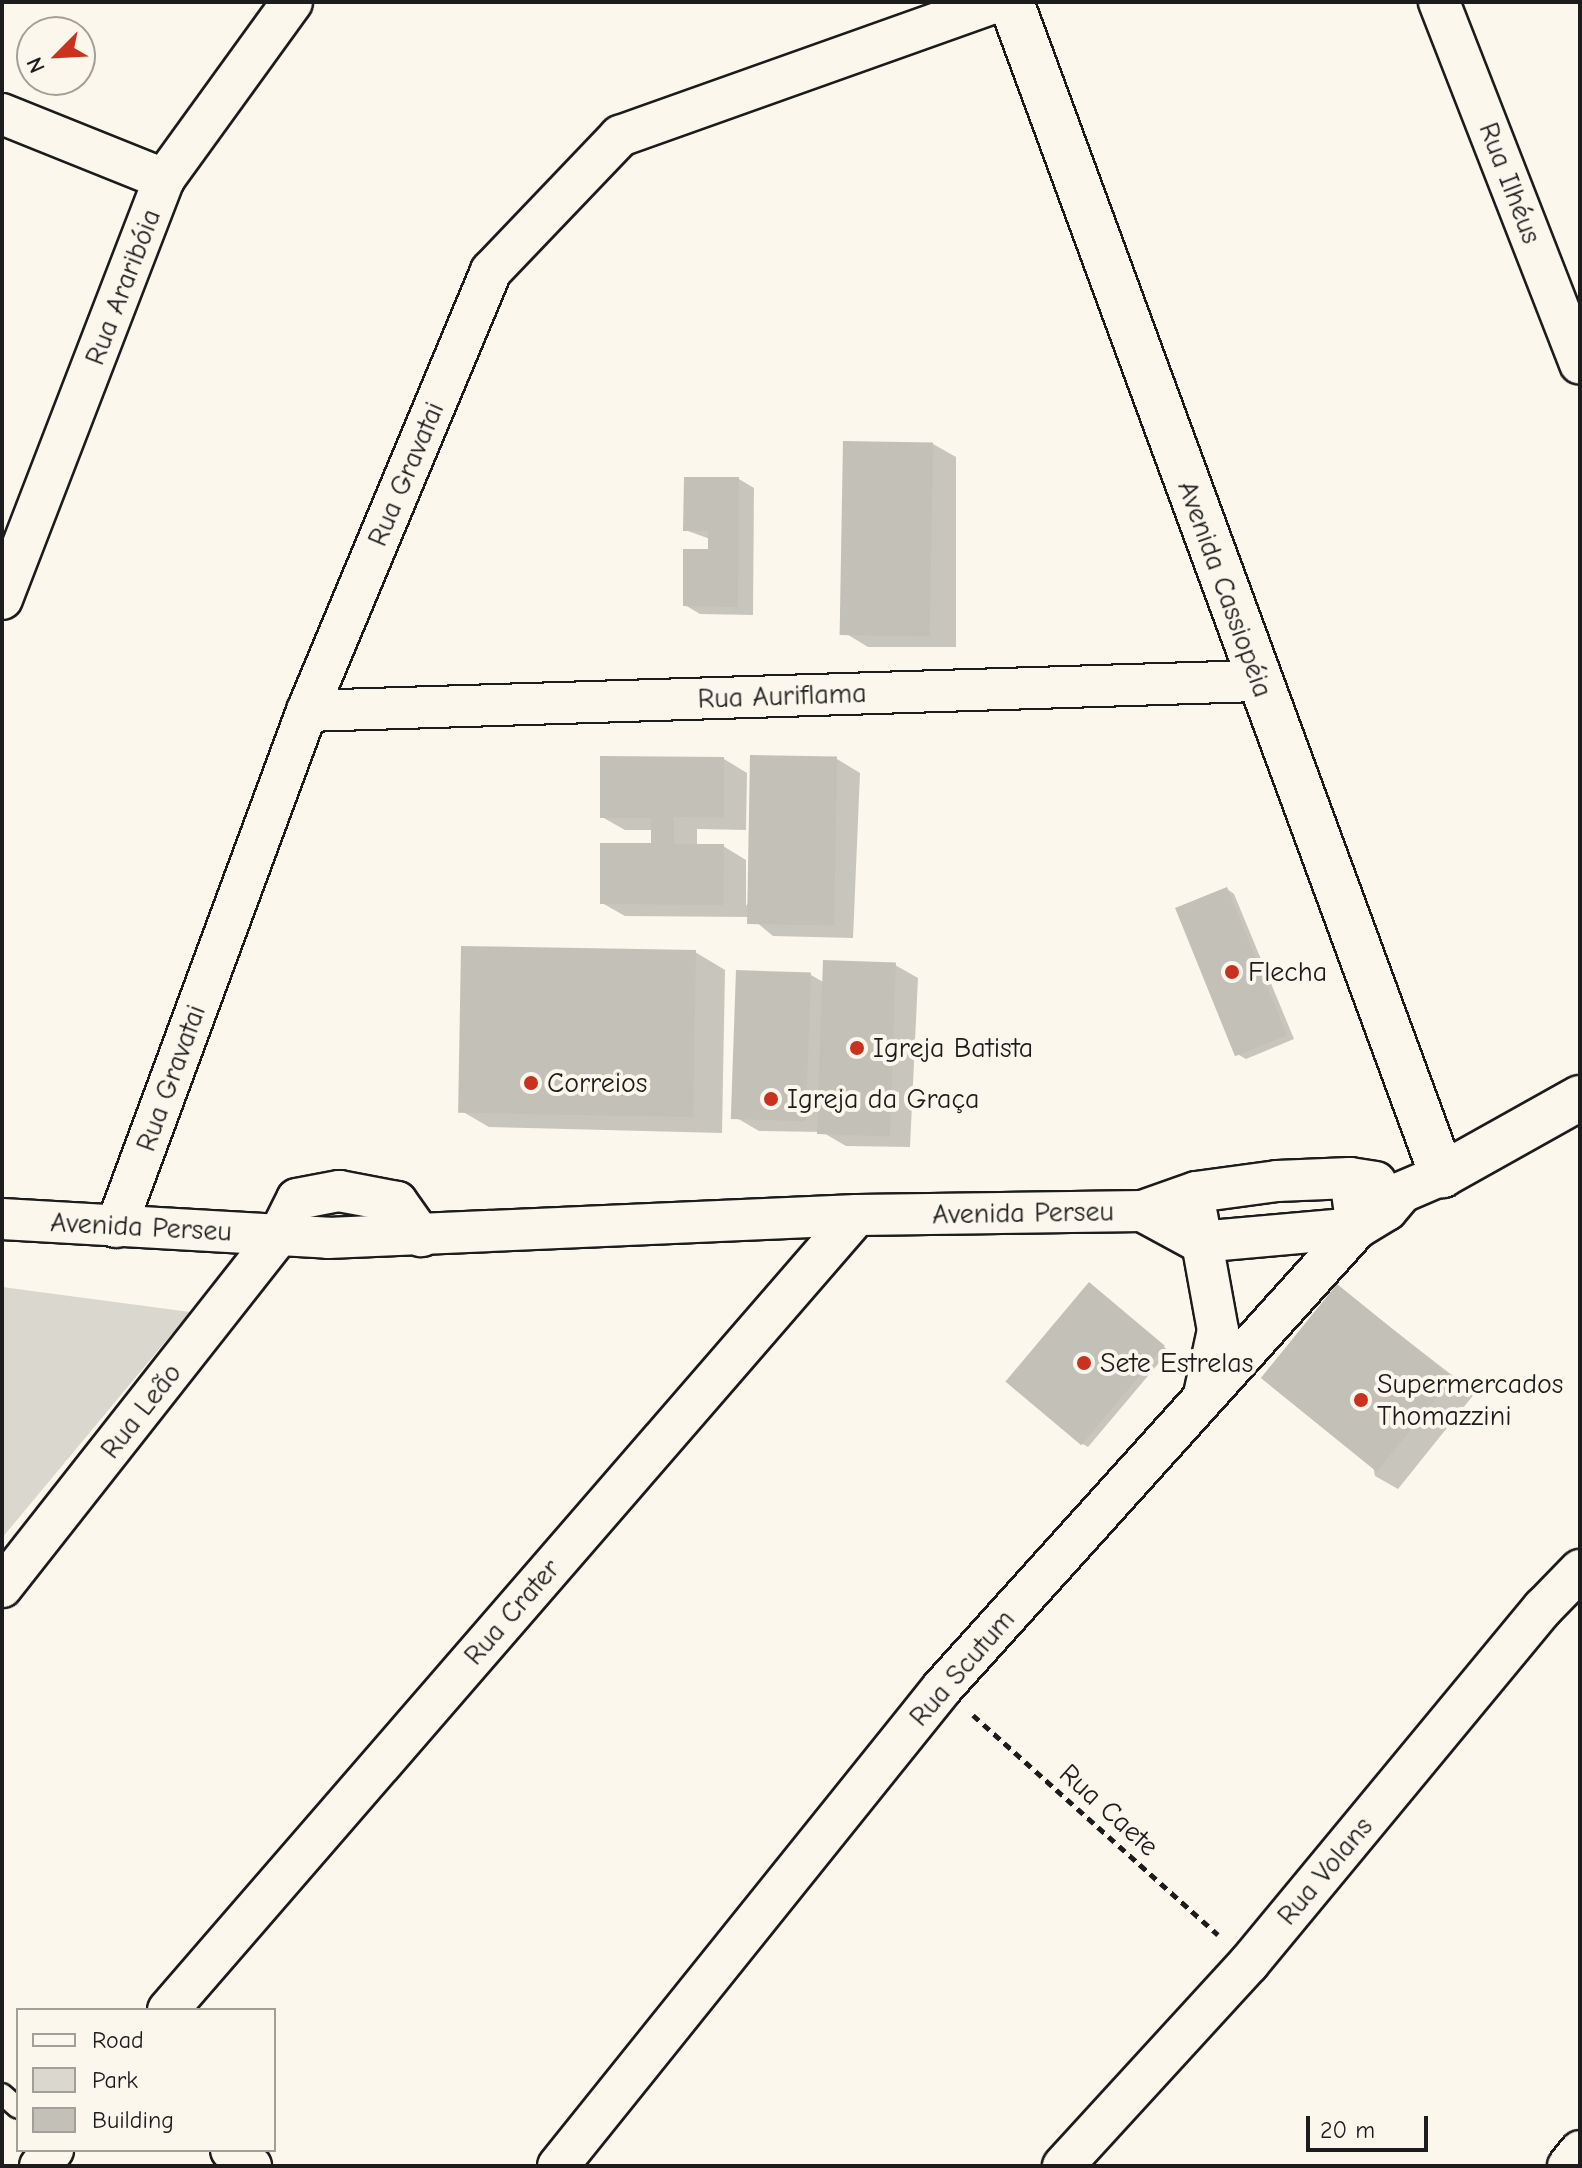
<!DOCTYPE html>
<html>
<head>
<meta charset="utf-8">
<style>
	body { margin:0 }
	#map { position:relative; width:1582px; height:2168px; overflow:hidden; background:#fbf7ec; font-family:"Comic Neue",sans-serif }
	div>[style] { position:absolute }
	[style*='--x'] { left:calc(var(--x)*1px); top:calc(var(--y)*1px); width:calc(var(--w)*1px); rotate:calc(var(--a)*1deg) }
	.green>* { inset:0; background:#dad7ce }
	.shadow>* { inset:0; background:#0003 }
	.building>* { inset:0; background:#c3c0b8; transform-origin:0 0 }
	.path>* { height:5px; margin-top:-2.5px; transform-origin:0; background:repeating-linear-gradient(90deg,#1c1c1c 0 8px,transparent 0 14px) }
	.roads { filter:drop-shadow(2px 0 #1c1c1c) drop-shadow(-2px 0 #1c1c1c) drop-shadow(0 2px #1c1c1c) drop-shadow(0 -2px #1c1c1c) }
	.lane>* { height:20px; margin:-10px; padding:0 10px; transform-origin:10px; border-radius:10px; background:#fbf7ec }
	.street>* { height:40px; margin:-20px; padding:0 20px; transform-origin:20px; border-radius:20px; background:#fbf7ec }
	.secondary>* { height:44px; margin:-22px; padding:0 22px; transform-origin:22px; border-radius:22px; background:#fbf7ec }
	.dots>* { width:22px; height:22px; translate:-50% -50%; box-sizing:border-box; border:4px solid #fbf7ec; border-radius:50% }
	span { translate:-50% -50%; white-space:nowrap; text-align:center; line-height:1.15; -webkit-text-stroke:8px #fbf7ec; paint-order:stroke }
	.street-label { font-size:28px; color:#1c1c1c }
	.poi-label { font-size:28px; color:#1c1c1c }
	.left { translate:0 -50%; text-align:left }
	.frame { position:absolute; inset:0; border:4px solid #1c1c1c; pointer-events:none }
	.legend { position:absolute; left:16px; top:2008px; width:260px; height:144px; box-sizing:border-box; background:#fbf7ec; border:2px solid #a29f99; margin:0; padding:10px 14px; list-style:none; font-size:24px; color:#1c1c1c }
	.legend li { display:flex; align-items:center; gap:16px; height:40px }
	.legend b { width:40px; border:2px solid #a29f99 }
	.north { position:absolute; left:16px; top:16px; width:80px; height:80px; box-sizing:border-box; background:#fbf7ec; border:2px solid #a29f99; border-radius:50%; rotate:246deg; font-size:22px; font-weight:700; line-height:32px; text-align:center; color:#1c1c1c }
	.north::after { content:''; display:block; margin:auto; width:28px; height:36px; background:#c8321e; clip-path:polygon(50% 0,100% 100%,50% 72%,0 100%) }
	.scale { position:absolute; left:1306px; top:2116px; width:122px; height:36px; box-sizing:border-box; border:4px solid #1c1c1c; border-top:0; padding-left:10px; font-size:24px; line-height:28px; white-space:nowrap; color:#1c1c1c; -webkit-text-stroke:6px #fbf7ec; paint-order:stroke }
</style>
</head>
<body>
<div id="map">
	<div class="green">
		<i style="clip-path:polygon(2px 1287px,190px 1312px,2px 1538px)"></i>
	</div>
	<div class="shadow">
		<i style="clip-path:polygon(933px 444px,956px 457px,956px 647px,868px 647px,845px 633px)"></i>
		<i style="clip-path:polygon(739px 479px,754px 488px,753px 615px,700px 614px,685px 605px,710px 551px,710px 539px,685px 530px)"></i>
		<i style="clip-path:polygon(724px 759px,747px 773px,746px 830px,697px 829px,697px 846px,723px 846px,746px 860px,746px 906px,837px 759px,860px 773px,853px 938px,773px 936px,750px 917px,625px 916px,602px 903px,653px 845px,653px 830px,625px 830px,602px 817px)"></i>
		<i style="clip-path:polygon(1227px 889px,1234px 894px,1294px 1039px,1246px 1059px,1239px 1055px)"></i>
		<i style="clip-path:polygon(695px 952px,725px 970px,722px 1133px,489px 1127px,458px 1109px)"></i>
		<i style="clip-path:polygon(895px 965px,918px 978px,910px 1147px,846px 1146px,822px 1132px,759px 1131px,735px 1117px,811px 975px,825px 983px)"></i>
		<i style="clip-path:polygon(1337px 1286px,1475px 1393px,1398px 1489px,1375px 1476px)"></i>
		<i style="clip-path:polygon(1096px 1289px,1169px 1351px,1088px 1447px,1081px 1443px)"></i>
	</div>
	<div class="building">
		<i style="left:843px;top:441px;width:90px;height:194px;rotate:1deg"></i>
		<i style="clip-path:polygon(684px 477px,739px 477px,738px 607px,683px 606px,683px 549px,708px 549px,708px 531px,683px 531px)"></i>
		<i style="left:750px;top:755px;width:87px;height:169px;rotate:1deg"></i>
		<i style="clip-path:polygon(600px 756px,724px 757px,724px 818px,674px 817px,674px 844px,724px 844px,723px 905px,600px 904px,600px 843px,651px 843px,651px 818px,600px 818px)"></i>
		<i style="left:1227px;top:887px;width:160px;height:56px;rotate:68deg"></i>
		<i style="left:696px;top:950px;width:167px;height:235px;rotate:91deg"></i>
		<i style="left:823px;top:960px;width:73px;height:174px;rotate:2deg"></i>
		<i style="left:736px;top:970px;width:75px;height:149px;rotate:2deg"></i>
		<i style="left:1089px;top:1282px;width:99px;height:130px;rotate:40deg"></i>
		<i style="left:1337px;top:1284px;width:149px;height:121px;rotate:39deg"></i>
	</div>
	<div class="path">
		<i style="--x:973;--y:1715;--w:329;--a:41.9"></i>
	</div>
	<div class="roads">
		<div class="lane">
			<i style="--x:2;--y:2094;--w:21;--a:41"></i>
		</div>
		<div class="street">
			<i style="--x:1439;--y:2;--w:388;--a:68.7"></i>
			<i style="--x:2;--y:114;--w:175;--a:21.9"></i>
			<i style="--x:2;--y:599;--w:450;--a:-68.9"></i>
			<i style="--x:164;--y:179;--w:218;--a:-54.1"></i>
			<i style="--x:307;--y:711;--w:951;--a:-1.81"></i>
			<i style="--x:1142;--y:1211;--w:57;--a:-19.4"></i>
			<i style="--x:1196;--y:1192;--w:82;--a:-7.7"></i>
			<i style="--x:1277;--y:1181;--w:73;--a:-2.4"></i>
			<i style="--x:1350;--y:1178;--w:26;--a:9"></i>
			<i style="--x:1197;--y:1215;--w:117;--a:79.7"></i>
			<i style="--x:1218;--y:1330;--w:66;--a:102.2"></i>
			<i style="--x:2;--y:1219;--w:327;--a:3.3"></i>
			<i style="--x:328;--y:1238;--w:529;--a:-2.49"></i>
			<i style="--x:857;--y:1215;--w:285;--a:-0.8"></i>
			<i style="--x:1142;--y:1211;--w:65;--a:28.5"></i>
			<i style="--x:1199;--y:1242;--w:159;--a:-5.1"></i>
			<i style="--x:1357;--y:1228;--w:35;--a:-31"></i>
			<i style="--x:1387;--y:1210;--w:23;--a:-50"></i>
			<i style="--x:1402;--y:1192;--w:43;--a:-23"></i>
			<i style="--x:116;--y:1227;--w:550;--a:-69.69"></i>
			<i style="--x:307;--y:711;--w:477;--a:-67.3"></i>
			<i style="--x:491;--y:271;--w:187;--a:-46.3"></i>
			<i style="--x:620;--y:136;--w:399;--a:-19.6"></i>
			<i style="--x:2;--y:1587;--w:448;--a:-51.8"></i>
			<i style="--x:279;--y:1235;--w:40;--a:-63.4"></i>
			<i style="--x:297;--y:1199;--w:43;--a:-10.8"></i>
			<i style="--x:339;--y:1191;--w:59;--a:10.7"></i>
			<i style="--x:397;--y:1202;--w:42;--a:54.8"></i>
			<i style="--x:168;--y:2010;--w:1052;--a:-49.09"></i>
			<i style="--x:231;--y:2150;--w:26;--a:39"></i>
			<i style="--x:40;--y:2166;--w:21;--a:-51"></i>
			<i style="--x:558;--y:2166;--w:613;--a:-51.22"></i>
			<i style="--x:942;--y:1688;--w:620;--a:-47.94"></i>
			<i style="--x:1357;--y:1228;--w:50;--a:-98"></i>
			<i style="--x:1063;--y:2166;--w:275;--a:-47.5"></i>
			<i style="--x:1249;--y:1963;--w:461;--a:-50.4"></i>
			<i style="--x:1543;--y:1608;--w:53;--a:-45.8"></i>
			<i style="--x:1568;--y:2166;--w:19;--a:-51"></i>
		</div>
		<div class="secondary">
			<i style="--x:1011;--y:2;--w:1250;--a:69.82"></i>
			<i style="--x:1442;--y:1175;--w:158;--a:-29.2"></i>
		</div>
	</div>
	<div class="dots">
		<i style="left:1232px;top:972px;background:#c8321e"></i>
		<i style="left:857px;top:1048px;background:#c8321e"></i>
		<i style="left:531px;top:1083px;background:#c8321e"></i>
		<i style="left:771px;top:1099px;background:#c8321e"></i>
		<i style="left:1084px;top:1363px;background:#c8321e"></i>
		<i style="left:1361px;top:1400px;background:#c8321e"></i>
	</div>
	<div class="street-label">
		<span style="left:1510px;top:183px;rotate:69deg">Rua Ilhéus</span>
		<span style="left:123px;top:287px;rotate:-69deg">Rua Araribóia</span>
		<span style="left:406px;top:474px;rotate:-67deg">Rua Gravatai</span>
		<span style="left:1225px;top:589px;rotate:70deg">Avenida Cassiopéia</span>
		<span style="left:782px;top:696px;rotate:-2deg">Rua Auriflama</span>
		<span style="left:171px;top:1078px;rotate:-70deg">Rua Gravatai</span>
		<span style="left:1023px;top:1213px;rotate:-1deg">Avenida Perseu</span>
		<span style="left:141px;top:1227px;rotate:3deg">Avenida Perseu</span>
		<span style="left:141px;top:1411px;rotate:-52deg">Rua Leão</span>
		<span style="left:512px;top:1612px;rotate:-49deg">Rua Crater</span>
		<span style="left:962px;top:1668px;rotate:-49deg">Rua Scutum</span>
		<span style="left:1109px;top:1810px;rotate:42deg">Rua Caete</span>
		<span style="left:1325px;top:1871px;rotate:-50deg">Rua Volans</span>
	</div>
	<div class="poi-label">
		<span class="left" style="left:1248px;top:972px">Flecha</span>
		<span class="left" style="left:873px;top:1048px">Igreja Batista</span>
		<span class="left" style="left:547px;top:1083px">Correios</span>
		<span class="left" style="left:787px;top:1099px">Igreja da Graça</span>
		<span class="left" style="left:1100px;top:1363px">Sete Estrelas</span>
		<span class="left" style="left:1377px;top:1400px">Supermercados<br>Thomazzini</span>
	</div>
	<div class="frame"></div>
	<ul class="legend">
	<li><b style="height:10px;background:#fbf7ec"></b>Road</li>
	<li><b style="height:22px;background:#dad7ce"></b>Park</li>
	<li><b style="height:22px;background:#c3c0b8"></b>Building</li>
	</ul>
	<div class="north">N</div>
	<div class="scale">20 m</div>
</div>
</body>
</html>
